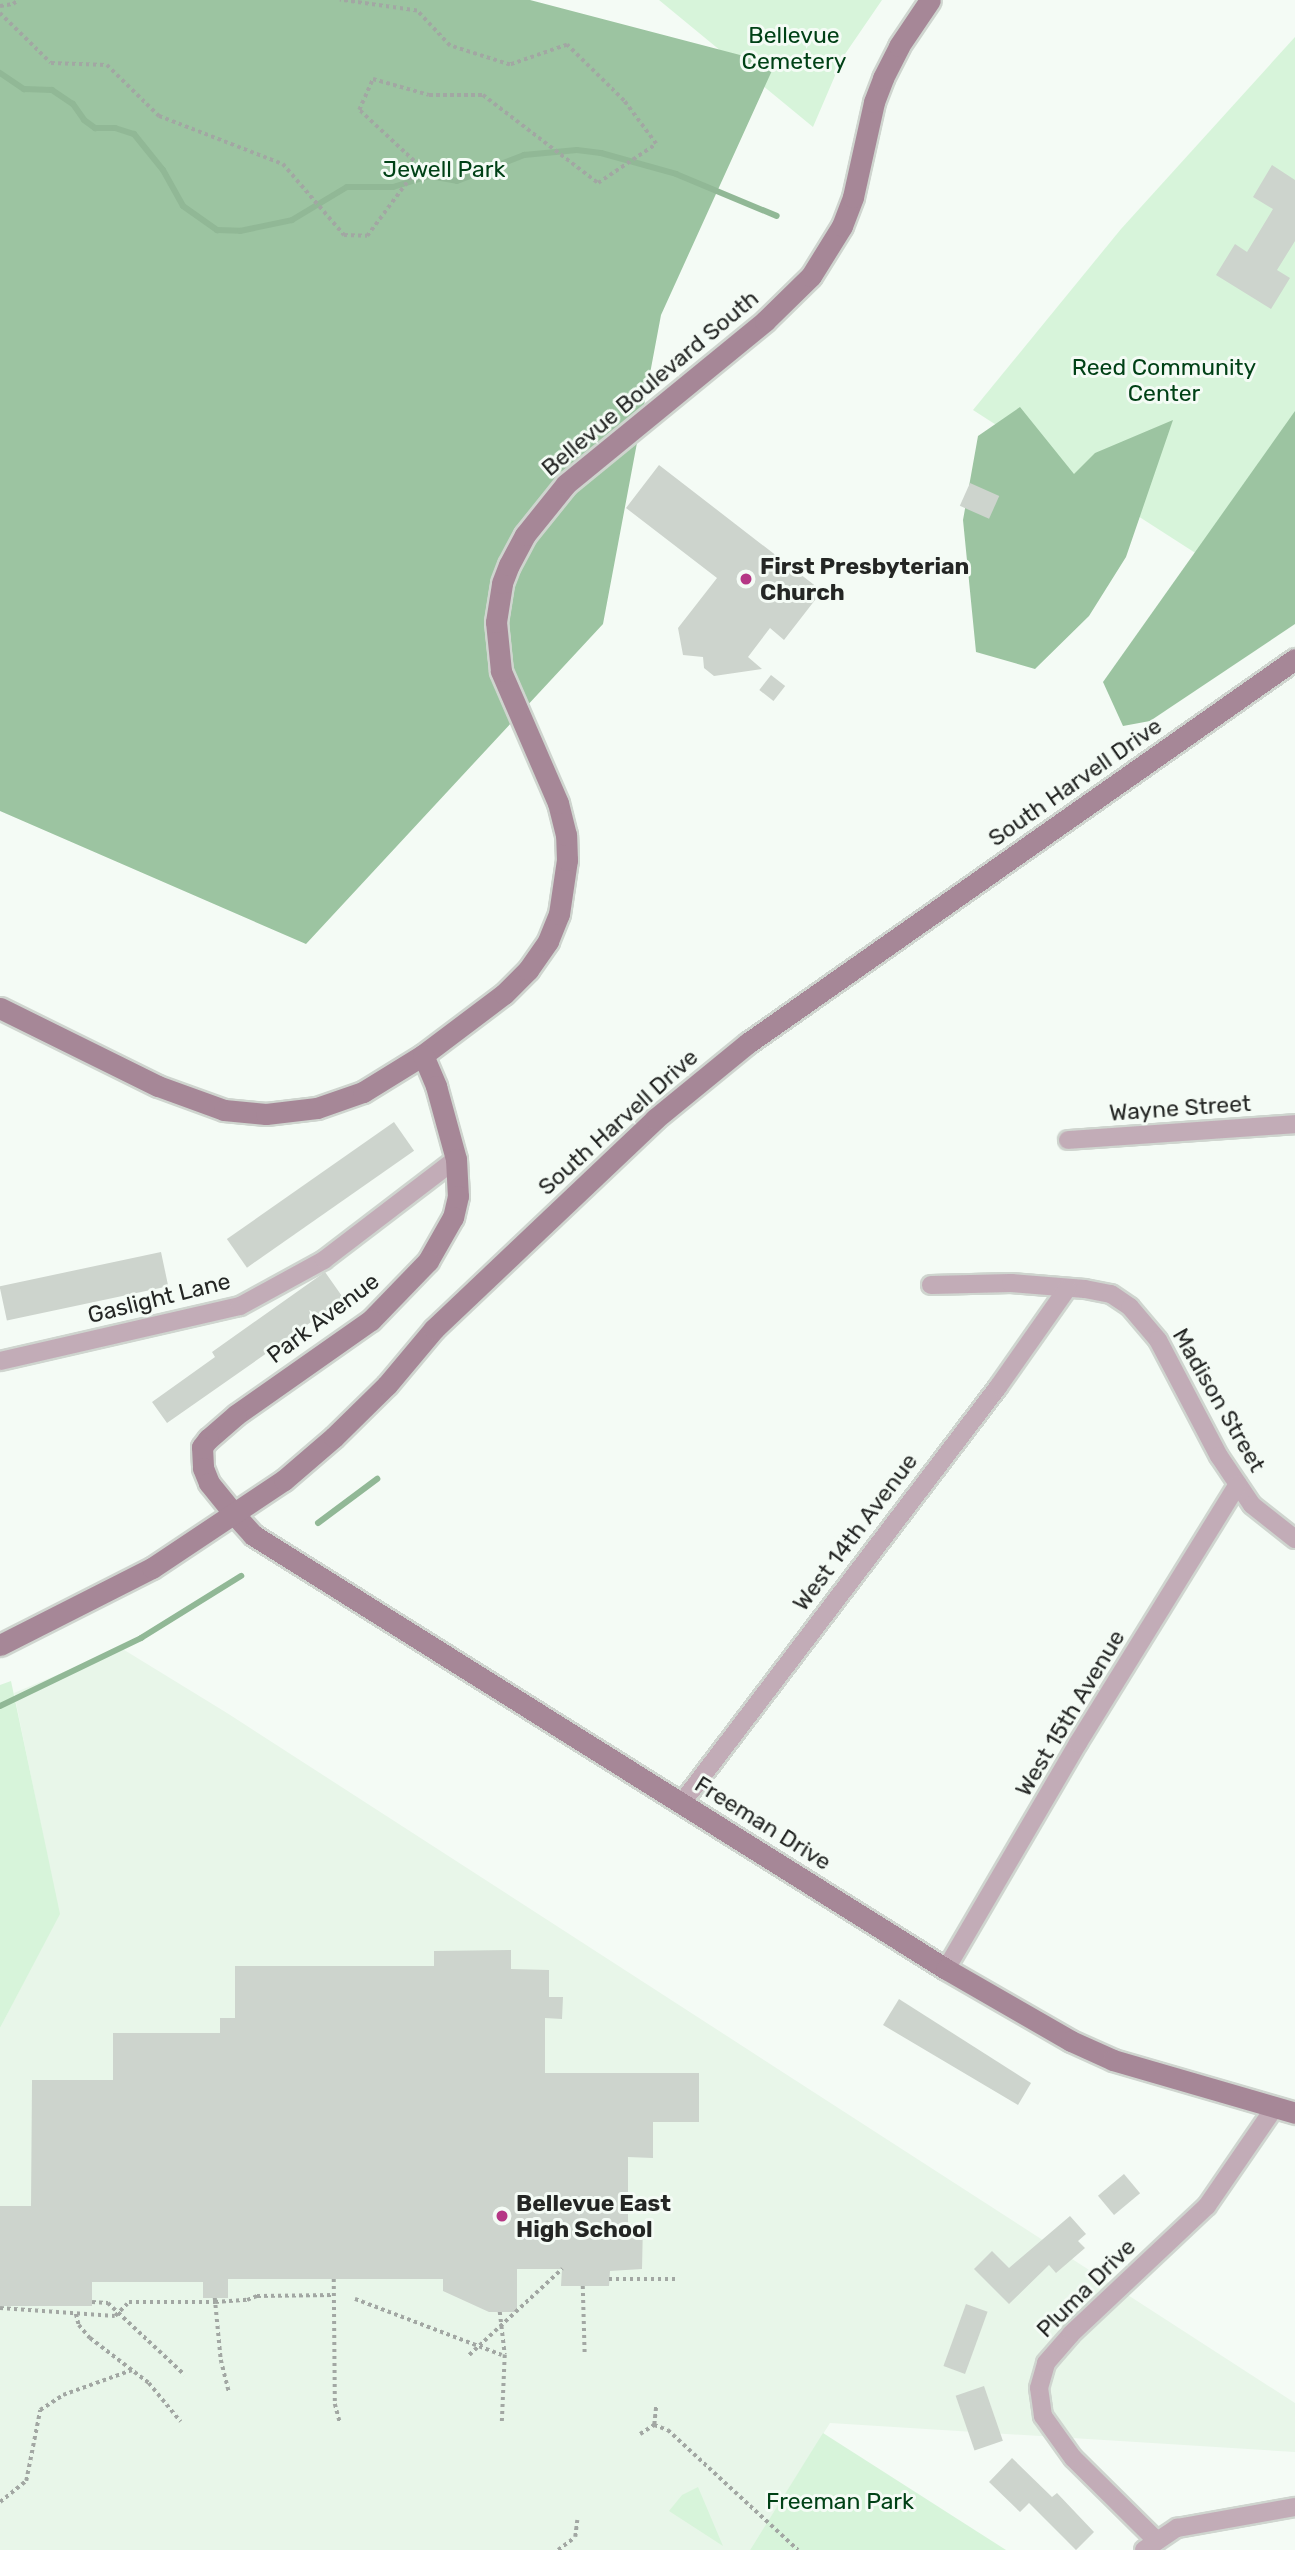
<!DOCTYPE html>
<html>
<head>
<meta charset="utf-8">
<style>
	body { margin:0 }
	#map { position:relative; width:1295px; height:2550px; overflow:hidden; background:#f4fbf5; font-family:Rubik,sans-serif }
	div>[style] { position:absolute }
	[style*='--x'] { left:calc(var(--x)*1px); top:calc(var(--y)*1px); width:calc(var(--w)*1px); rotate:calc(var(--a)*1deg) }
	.built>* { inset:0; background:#e8f6e9 }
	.green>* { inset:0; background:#d7f4da }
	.forest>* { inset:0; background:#9cc4a1 }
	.stream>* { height:6px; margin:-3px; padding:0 3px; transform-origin:3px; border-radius:3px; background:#91b896 }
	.building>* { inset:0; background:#cdd4cd; transform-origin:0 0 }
	.path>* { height:3.5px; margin-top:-1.75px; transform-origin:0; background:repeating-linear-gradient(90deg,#a2a7a3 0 3.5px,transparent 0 7px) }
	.roads { filter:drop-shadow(2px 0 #cfd5cf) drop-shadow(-2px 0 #cfd5cf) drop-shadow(0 2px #cfd5cf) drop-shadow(0 -2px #cfd5cf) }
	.street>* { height:18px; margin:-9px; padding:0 9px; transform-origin:9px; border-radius:9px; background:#c2acb7 }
	.secondary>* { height:21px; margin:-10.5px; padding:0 10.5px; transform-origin:10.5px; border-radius:10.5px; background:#a68797 }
	.dots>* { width:19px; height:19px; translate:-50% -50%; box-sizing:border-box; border:4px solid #f4fbf5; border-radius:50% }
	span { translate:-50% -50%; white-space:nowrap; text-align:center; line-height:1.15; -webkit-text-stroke:6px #f4fbf5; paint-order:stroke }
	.park-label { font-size:23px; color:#004116 }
	.street-label { font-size:23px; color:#242624 }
	.poi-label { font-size:23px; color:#242624; font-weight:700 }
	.left { translate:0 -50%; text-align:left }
</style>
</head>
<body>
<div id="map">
	<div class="built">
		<i style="clip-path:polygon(121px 1648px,227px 1713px,1295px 2403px,1295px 2452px,830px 2423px,750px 2550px,0 2550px,0 2028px,59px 1914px,14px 1693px)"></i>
	</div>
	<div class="green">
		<i style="clip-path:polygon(659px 0,882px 0,843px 57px,813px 127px)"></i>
		<i style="clip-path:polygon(1295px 37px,1295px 617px,973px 410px,1121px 229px)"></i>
		<i style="clip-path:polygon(11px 1681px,60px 1914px,0 2028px,0 1685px)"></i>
		<i style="clip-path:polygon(823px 2433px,1006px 2550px,750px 2550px)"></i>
		<i style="clip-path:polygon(698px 2487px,723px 2546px,669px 2511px,682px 2495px)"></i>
	</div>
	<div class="forest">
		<i style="clip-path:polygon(0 0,530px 0,775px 64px,661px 315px,603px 624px,306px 944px,0 811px)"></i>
		<i style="clip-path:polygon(1020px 407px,1074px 474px,1095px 453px,1173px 420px,1126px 557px,1089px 616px,1035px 669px,976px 652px,963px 520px,978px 436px)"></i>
		<i style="clip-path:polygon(1295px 411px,1295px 624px,1150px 721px,1123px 726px,1103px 682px)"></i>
	</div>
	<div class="stream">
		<i style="--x:0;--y:73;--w:29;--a:34"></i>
		<i style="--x:24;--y:89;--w:28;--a:2"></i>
		<i style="--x:52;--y:90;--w:25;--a:34"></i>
		<i style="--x:73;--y:104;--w:19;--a:55"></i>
		<i style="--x:84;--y:120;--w:14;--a:36"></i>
		<i style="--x:95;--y:128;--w:20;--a:0"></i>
		<i style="--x:115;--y:128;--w:20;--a:18"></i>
		<i style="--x:134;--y:134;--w:46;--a:51.1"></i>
		<i style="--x:163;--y:170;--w:41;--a:60.9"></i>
		<i style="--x:183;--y:206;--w:42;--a:35.2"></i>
		<i style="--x:217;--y:230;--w:23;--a:2"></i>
		<i style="--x:240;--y:231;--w:53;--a:-11.9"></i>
		<i style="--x:292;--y:220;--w:64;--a:-31"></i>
		<i style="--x:347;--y:187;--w:46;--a:0"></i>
		<i style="--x:393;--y:187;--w:39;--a:-17"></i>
		<i style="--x:430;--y:176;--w:27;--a:10"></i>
		<i style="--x:457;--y:181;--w:72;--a:-21.2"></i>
		<i style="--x:524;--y:155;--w:53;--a:-5.4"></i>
		<i style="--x:577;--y:150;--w:24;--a:7"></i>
		<i style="--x:601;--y:153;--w:78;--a:15.6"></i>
		<i style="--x:676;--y:174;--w:109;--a:22.6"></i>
		<i style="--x:318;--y:1523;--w:74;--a:-36.7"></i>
		<i style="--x:0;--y:1706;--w:157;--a:-25.7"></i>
		<i style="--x:141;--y:1638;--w:118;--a:-31.8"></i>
	</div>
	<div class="building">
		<i style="clip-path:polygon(1272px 165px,1295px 180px,1295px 241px,1277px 270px,1290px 278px,1271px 309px,1216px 275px,1235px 244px,1247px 252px,1273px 209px,1253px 197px)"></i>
		<i style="clip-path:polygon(659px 465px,822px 591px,784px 640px,770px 628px,748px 657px,762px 669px,714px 676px,704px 668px,703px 657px,683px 655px,678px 628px,717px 578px,626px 508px)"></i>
		<i style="left:970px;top:483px;width:32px;height:25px;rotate:24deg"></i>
		<i style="left:771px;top:675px;width:18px;height:19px;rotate:38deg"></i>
		<i style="left:394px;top:1122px;width:35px;height:204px;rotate:55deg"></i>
		<i style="left:161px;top:1252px;width:35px;height:165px;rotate:78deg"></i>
		<i style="clip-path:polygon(325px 1272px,344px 1299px,167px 1423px,152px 1402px,215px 1357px,212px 1352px)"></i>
		<i style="clip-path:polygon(511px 1950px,511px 1969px,549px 1970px,549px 1997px,563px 1997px,562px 2019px,545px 2018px,545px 2073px,699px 2073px,699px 2122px,653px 2122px,653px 2158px,628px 2157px,628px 2224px,643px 2224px,642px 2269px,610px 2271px,609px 2286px,561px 2286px,562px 2269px,517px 2269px,517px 2312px,489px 2312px,443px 2291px,443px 2279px,228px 2279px,228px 2298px,203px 2298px,203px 2282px,92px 2282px,92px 2306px,0 2306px,0 2206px,31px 2206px,32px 2080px,113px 2080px,113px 2033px,220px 2033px,220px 2018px,235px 2018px,235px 1966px,434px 1966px,434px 1951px)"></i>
		<i style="clip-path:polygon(899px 1999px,1031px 2083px,1018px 2105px,883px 2025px)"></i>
		<i style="left:1124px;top:2174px;width:25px;height:34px;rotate:50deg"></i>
		<i style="clip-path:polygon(1070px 2216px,1086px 2234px,1078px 2241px,1085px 2248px,1056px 2273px,1049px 2265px,1009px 2304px,974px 2269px,992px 2251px,1009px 2268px)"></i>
		<i style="left:966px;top:2304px;width:23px;height:66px;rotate:20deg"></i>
		<i style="left:984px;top:2386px;width:58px;height:30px;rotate:71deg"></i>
		<i style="clip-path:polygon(1012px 2458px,1052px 2497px,1057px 2493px,1094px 2532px,1076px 2550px,1029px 2503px,1020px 2512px,989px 2482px)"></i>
	</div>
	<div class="path">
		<i style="--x:0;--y:6;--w:13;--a:-9"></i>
		<i style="--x:13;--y:4;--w:6;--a:-39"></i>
		<i style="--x:0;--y:13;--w:71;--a:44.4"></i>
		<i style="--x:51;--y:63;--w:56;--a:2"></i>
		<i style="--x:107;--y:65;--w:73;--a:44.4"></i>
		<i style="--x:159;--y:116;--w:133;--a:21.2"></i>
		<i style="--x:283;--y:164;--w:94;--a:49.3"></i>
		<i style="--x:344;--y:235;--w:23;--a:2"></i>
		<i style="--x:367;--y:236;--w:87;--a:-53.4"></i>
		<i style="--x:419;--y:166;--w:82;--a:-137"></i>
		<i style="--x:359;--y:110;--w:34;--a:-66"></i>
		<i style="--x:373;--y:79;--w:58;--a:15.9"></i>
		<i style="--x:429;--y:95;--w:54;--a:0"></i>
		<i style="--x:483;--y:95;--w:145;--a:37.4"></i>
		<i style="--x:598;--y:183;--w:70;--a:-33.9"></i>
		<i style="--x:656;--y:144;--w:54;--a:-126.7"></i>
		<i style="--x:624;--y:101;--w:80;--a:-135.5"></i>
		<i style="--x:567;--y:45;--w:60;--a:160.7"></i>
		<i style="--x:510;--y:65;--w:63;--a:-162.4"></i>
		<i style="--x:450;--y:46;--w:48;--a:-133.3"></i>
		<i style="--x:417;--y:11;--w:78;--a:-171.9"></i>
		<i style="--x:334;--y:2279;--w:125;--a:89.5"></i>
		<i style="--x:335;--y:2404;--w:20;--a:75"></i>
		<i style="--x:609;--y:2279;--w:70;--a:0"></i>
		<i style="--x:583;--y:2286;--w:70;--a:88.4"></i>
		<i style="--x:215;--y:2298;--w:62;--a:84.5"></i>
		<i style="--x:221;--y:2360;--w:32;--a:76"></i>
		<i style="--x:355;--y:2299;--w:157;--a:20.9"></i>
		<i style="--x:92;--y:2302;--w:16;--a:4"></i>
		<i style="--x:108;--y:2303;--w:105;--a:43.1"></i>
		<i style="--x:0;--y:2308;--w:115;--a:4"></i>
		<i style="--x:115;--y:2316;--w:20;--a:-45"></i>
		<i style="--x:129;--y:2302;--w:86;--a:0"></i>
		<i style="--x:215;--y:2302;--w:32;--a:-4"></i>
		<i style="--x:247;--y:2300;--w:11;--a:-22"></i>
		<i style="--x:257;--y:2296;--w:77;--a:-0.7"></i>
		<i style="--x:500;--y:2312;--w:43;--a:83.4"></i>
		<i style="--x:505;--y:2355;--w:68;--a:92.5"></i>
		<i style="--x:76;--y:2314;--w:11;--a:75"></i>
		<i style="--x:79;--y:2325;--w:17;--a:50"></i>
		<i style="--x:90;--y:2338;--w:74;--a:37.3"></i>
		<i style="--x:149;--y:2383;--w:50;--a:50.6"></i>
		<i style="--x:469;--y:2355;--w:127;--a:-42.8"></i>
		<i style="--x:654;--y:2425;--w:18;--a:-84"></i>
		<i style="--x:640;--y:2434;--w:17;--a:-33"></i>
		<i style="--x:654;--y:2425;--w:15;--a:20"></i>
		<i style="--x:668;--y:2430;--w:177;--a:42.7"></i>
		<i style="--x:0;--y:2502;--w:33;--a:-39"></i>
		<i style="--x:26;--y:2481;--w:72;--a:-78.8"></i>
		<i style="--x:40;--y:2410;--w:27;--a:-33"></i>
		<i style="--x:63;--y:2395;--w:73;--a:-19.9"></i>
		<i style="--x:558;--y:2550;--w:21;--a:-37"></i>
		<i style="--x:575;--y:2537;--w:17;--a:-83"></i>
	</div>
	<div class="roads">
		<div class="street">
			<i style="--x:1068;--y:1140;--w:228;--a:-4"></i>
			<i style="--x:931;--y:1285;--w:80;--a:-1.4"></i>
			<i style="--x:1011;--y:1283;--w:74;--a:4.6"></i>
			<i style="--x:1085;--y:1289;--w:26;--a:11"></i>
			<i style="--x:1111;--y:1294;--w:23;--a:34"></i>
			<i style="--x:1130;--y:1307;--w:43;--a:49.7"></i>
			<i style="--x:1158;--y:1340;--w:131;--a:62.3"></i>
			<i style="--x:1219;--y:1456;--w:59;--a:56"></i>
			<i style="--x:1252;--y:1505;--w:55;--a:38.3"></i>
			<i style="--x:0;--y:1361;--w:246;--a:-12.9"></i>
			<i style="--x:240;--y:1306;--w:96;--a:-28.7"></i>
			<i style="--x:324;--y:1260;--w:166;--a:-37.4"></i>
			<i style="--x:681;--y:1804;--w:524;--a:-52.76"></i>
			<i style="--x:998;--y:1387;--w:120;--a:-54.9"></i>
			<i style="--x:946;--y:1969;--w:262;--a:-59.7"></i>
			<i style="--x:1078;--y:1743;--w:304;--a:-58.3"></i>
			<i style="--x:1157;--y:2541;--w:118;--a:-135.3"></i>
			<i style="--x:1073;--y:2458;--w:52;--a:-125.5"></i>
			<i style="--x:1043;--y:2416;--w:28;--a:-98"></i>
			<i style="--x:1039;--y:2388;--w:26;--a:-74"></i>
			<i style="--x:1046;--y:2363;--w:38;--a:-49"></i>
			<i style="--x:1071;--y:2334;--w:187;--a:-43.3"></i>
			<i style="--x:1207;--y:2206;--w:120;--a:-55.5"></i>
			<i style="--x:1144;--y:2550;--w:40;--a:-34"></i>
			<i style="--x:1177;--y:2528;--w:120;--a:-10.1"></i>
		</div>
		<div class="secondary">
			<i style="--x:0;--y:1008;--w:176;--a:26.3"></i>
			<i style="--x:158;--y:1086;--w:70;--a:20"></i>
			<i style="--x:224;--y:1110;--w:42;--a:5.4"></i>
			<i style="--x:266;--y:1114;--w:51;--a:-6.7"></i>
			<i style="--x:317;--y:1108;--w:49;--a:-19.2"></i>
			<i style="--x:363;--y:1092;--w:70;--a:-31.7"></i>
			<i style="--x:423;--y:1055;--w:101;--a:-37"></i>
			<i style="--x:504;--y:994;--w:34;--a:-45"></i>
			<i style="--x:528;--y:970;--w:35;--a:-55"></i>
			<i style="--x:548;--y:941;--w:29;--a:-68"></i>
			<i style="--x:559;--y:914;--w:55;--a:-81.6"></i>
			<i style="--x:567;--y:860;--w:25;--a:-92"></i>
			<i style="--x:566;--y:835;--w:33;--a:-104"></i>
			<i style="--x:558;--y:803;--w:144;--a:-113.4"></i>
			<i style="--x:501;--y:671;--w:49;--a:-95.8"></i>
			<i style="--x:496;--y:622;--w:39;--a:-81"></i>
			<i style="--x:502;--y:583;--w:19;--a:-69"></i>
			<i style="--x:509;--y:565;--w:34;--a:-62"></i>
			<i style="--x:525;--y:535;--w:65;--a:-51.2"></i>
			<i style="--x:566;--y:484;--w:257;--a:-39.3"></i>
			<i style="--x:765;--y:321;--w:64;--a:-44.4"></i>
			<i style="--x:811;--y:276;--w:59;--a:-58.2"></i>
			<i style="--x:842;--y:226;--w:31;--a:-69"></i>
			<i style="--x:853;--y:197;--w:97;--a:-77.5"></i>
			<i style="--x:874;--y:102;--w:26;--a:-69"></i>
			<i style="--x:883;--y:78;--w:36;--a:-63"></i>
			<i style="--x:899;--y:46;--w:55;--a:-56"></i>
			<i style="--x:423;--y:1055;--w:34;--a:67"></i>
			<i style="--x:436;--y:1086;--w:76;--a:74.7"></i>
			<i style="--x:456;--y:1159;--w:37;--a:87"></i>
			<i style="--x:458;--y:1196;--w:22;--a:103"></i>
			<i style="--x:453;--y:1217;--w:51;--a:119.6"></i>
			<i style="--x:428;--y:1261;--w:82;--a:134"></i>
			<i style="--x:371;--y:1320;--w:165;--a:144.9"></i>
			<i style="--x:236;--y:1415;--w:37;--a:139"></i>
			<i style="--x:208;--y:1439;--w:10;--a:127"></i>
			<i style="--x:202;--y:1447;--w:21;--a:87"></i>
			<i style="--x:203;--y:1468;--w:16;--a:68"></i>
			<i style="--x:209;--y:1483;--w:41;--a:50.9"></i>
			<i style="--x:235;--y:1515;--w:27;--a:48"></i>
			<i style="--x:253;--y:1535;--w:818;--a:32.06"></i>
			<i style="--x:946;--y:1969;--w:144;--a:29.9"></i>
			<i style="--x:1071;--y:2041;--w:46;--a:24.3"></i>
			<i style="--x:1113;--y:2060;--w:190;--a:16.2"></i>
			<i style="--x:0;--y:1645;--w:170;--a:-26.9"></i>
			<i style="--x:152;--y:1568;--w:159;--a:-33.7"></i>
			<i style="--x:284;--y:1480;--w:66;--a:-40.7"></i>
			<i style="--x:334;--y:1437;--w:74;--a:-44.5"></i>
			<i style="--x:387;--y:1385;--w:73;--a:-50"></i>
			<i style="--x:434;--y:1329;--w:305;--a:-43.5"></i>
			<i style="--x:655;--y:1119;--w:120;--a:-39.3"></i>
			<i style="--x:748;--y:1043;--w:668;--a:-35.07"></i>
		</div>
	</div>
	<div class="dots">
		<i style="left:746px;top:579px;background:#b53785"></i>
		<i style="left:502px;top:2216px;background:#b53785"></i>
	</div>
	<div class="park-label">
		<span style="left:794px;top:48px">Bellevue<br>Cemetery</span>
		<span style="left:444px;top:169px">Jewell Park</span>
		<span style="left:1164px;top:380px">Reed Community<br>Center</span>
		<span style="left:840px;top:2501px">Freeman Park</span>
	</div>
	<div class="street-label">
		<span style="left:650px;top:383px;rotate:-40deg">Bellevue Boulevard South</span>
		<span style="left:1075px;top:782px;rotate:-35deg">South Harvell Drive</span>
		<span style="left:1180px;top:1108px;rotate:-4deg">Wayne Street</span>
		<span style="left:618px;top:1122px;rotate:-42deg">South Harvell Drive</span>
		<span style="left:159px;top:1298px;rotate:-14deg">Gaslight Lane</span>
		<span style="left:323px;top:1318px;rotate:-37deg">Park Avenue</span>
		<span style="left:1219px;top:1400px;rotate:60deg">Madison Street</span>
		<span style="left:855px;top:1532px;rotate:-53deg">West 14th Avenue</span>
		<span style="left:1070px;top:1713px;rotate:-59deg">West 15th Avenue</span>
		<span style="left:763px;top:1823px;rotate:32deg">Freeman Drive</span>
		<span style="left:1086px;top:2288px;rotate:-45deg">Pluma Drive</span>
	</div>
	<div class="poi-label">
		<span class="left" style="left:760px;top:579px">First Presbyterian<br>Church</span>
		<span class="left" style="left:516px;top:2216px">Bellevue East<br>High School</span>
	</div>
</div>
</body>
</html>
